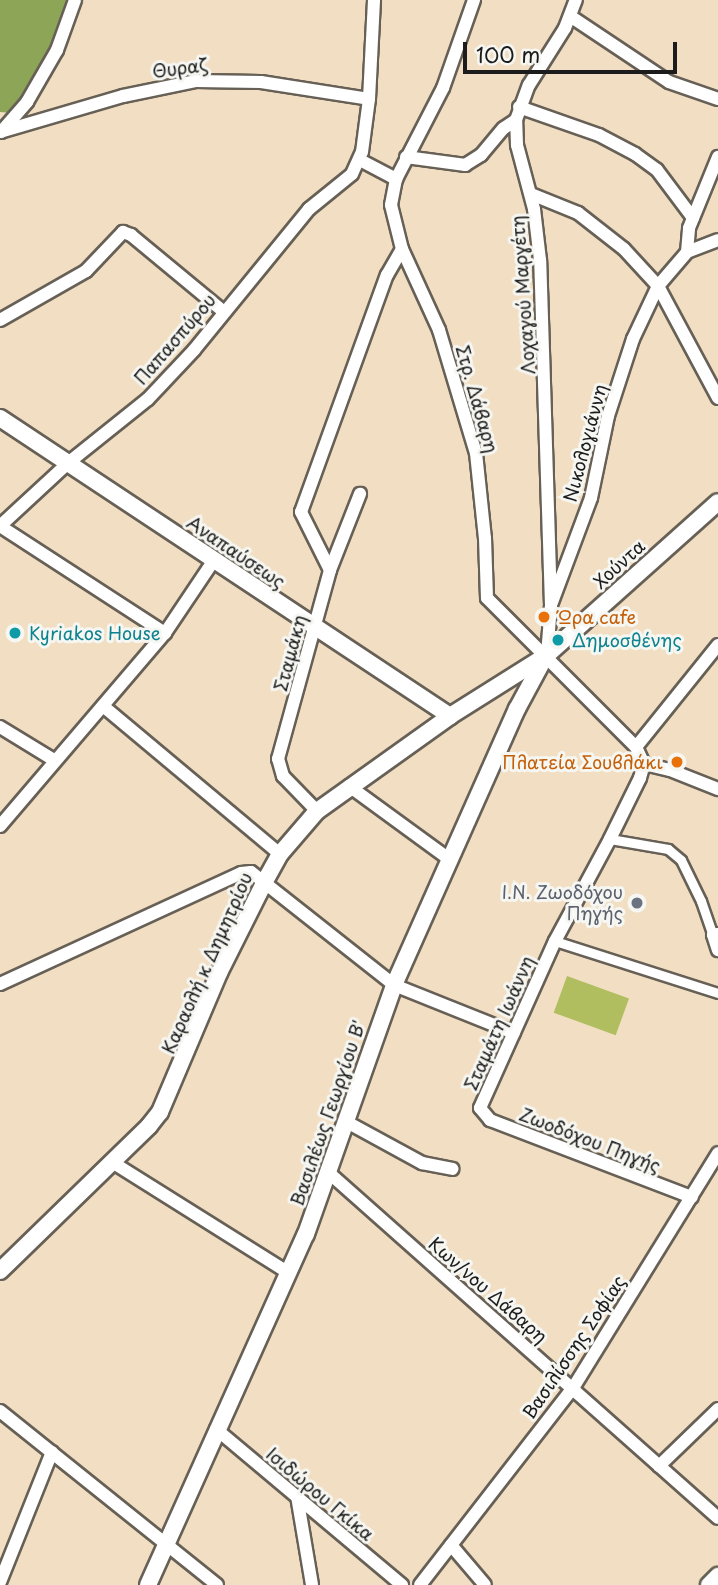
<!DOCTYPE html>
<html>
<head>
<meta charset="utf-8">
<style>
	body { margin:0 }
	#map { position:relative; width:718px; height:1585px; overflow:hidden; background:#f2dfc3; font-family:"Playpen Sans",sans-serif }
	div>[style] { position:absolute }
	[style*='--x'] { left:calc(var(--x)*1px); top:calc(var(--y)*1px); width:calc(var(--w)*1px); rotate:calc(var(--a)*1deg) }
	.green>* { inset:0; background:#b1be60; transform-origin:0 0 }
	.forest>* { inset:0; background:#8ca556 }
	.roads { filter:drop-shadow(2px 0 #676056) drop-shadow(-2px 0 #676056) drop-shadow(0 2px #676056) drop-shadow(0 -2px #676056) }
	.pedestrian>* { height:9px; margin:-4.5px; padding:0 4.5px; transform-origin:4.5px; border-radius:4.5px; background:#fff }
	.minor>* { height:12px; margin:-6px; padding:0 6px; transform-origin:6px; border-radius:6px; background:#fff }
	.tertiary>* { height:16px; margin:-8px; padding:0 8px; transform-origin:8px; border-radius:8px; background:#fff }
	.dots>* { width:19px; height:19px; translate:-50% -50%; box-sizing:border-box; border:4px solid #f6f6f2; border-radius:50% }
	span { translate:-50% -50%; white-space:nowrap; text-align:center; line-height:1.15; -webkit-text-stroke:6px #f6f6f2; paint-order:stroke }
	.street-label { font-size:18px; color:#1c1c1c }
	.food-label { font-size:18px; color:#c56008 }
	.left { translate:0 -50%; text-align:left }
	.right { translate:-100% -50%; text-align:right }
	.culture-label { font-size:18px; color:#0d838f }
	.worship-label { font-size:18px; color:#5b616d }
	.scale { position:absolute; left:463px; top:42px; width:214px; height:32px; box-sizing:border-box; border:4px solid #1c1c1c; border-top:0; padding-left:9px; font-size:21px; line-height:24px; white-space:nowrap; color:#1c1c1c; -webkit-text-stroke:5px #f6f6f2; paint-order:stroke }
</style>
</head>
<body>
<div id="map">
	<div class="green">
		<i style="left:567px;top:976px;width:66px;height:39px;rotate:20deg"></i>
	</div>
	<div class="forest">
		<i style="clip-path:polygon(0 0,68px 0,52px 49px,12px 113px,0 112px)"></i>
	</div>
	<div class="roads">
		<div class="pedestrian">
			<i style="--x:610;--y:839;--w:59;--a:9.8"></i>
			<i style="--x:668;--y:849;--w:17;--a:40"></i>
			<i style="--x:681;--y:860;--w:46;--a:64"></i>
			<i style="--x:701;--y:901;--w:36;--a:71"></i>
			<i style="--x:555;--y:941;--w:171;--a:17.7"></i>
		</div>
		<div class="minor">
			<i style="--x:474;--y:0;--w:93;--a:109.4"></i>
			<i style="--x:443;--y:88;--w:102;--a:117.3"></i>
			<i style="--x:396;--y:179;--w:26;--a:101"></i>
			<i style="--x:391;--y:205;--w:45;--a:76"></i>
			<i style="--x:402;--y:249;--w:89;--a:65.4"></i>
			<i style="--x:439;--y:330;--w:128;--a:73.3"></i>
			<i style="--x:476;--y:453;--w:85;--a:84"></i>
			<i style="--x:485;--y:538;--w:60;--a:88.1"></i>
			<i style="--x:487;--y:598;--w:211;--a:45"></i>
			<i style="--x:636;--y:747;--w:19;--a:65"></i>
			<i style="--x:570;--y:16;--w:119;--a:33.7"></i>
			<i style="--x:669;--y:82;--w:52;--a:19.1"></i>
			<i style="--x:519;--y:107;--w:85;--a:19.3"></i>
			<i style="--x:599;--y:135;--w:41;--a:27.8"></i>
			<i style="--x:635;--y:154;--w:27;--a:36"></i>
			<i style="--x:657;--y:170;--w:60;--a:53.1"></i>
			<i style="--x:0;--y:132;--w:128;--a:-16.3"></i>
			<i style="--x:123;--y:96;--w:75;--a:-11.6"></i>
			<i style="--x:196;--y:81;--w:65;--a:0.9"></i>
			<i style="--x:261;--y:82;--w:109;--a:8.9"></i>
			<i style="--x:1;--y:132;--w:40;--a:-49"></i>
			<i style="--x:27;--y:102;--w:60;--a:-60"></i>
			<i style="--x:57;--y:50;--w:53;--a:-70.2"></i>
			<i style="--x:406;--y:157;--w:60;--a:7.7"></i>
			<i style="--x:465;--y:165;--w:19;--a:-32"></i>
			<i style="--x:481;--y:155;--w:35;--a:-50"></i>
			<i style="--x:504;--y:128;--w:14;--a:-34"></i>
			<i style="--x:360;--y:160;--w:41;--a:27.8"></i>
			<i style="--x:531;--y:194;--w:51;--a:22"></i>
			<i style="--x:578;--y:213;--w:58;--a:38"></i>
			<i style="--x:624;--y:249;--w:50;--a:47.4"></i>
			<i style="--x:658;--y:286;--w:127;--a:61.8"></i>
			<i style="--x:687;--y:252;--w:24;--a:-85"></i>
			<i style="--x:689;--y:228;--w:77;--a:-67.8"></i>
			<i style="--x:0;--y:320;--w:99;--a:-29.7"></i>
			<i style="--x:86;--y:271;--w:54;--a:-46.5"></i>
			<i style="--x:123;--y:232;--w:9;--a:21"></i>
			<i style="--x:131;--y:235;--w:119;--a:39.6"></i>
			<i style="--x:0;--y:526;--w:93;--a:-42.8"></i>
			<i style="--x:68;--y:463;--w:102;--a:-38.7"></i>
			<i style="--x:148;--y:399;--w:67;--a:-46.8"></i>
			<i style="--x:194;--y:350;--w:182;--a:-50.8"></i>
			<i style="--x:309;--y:209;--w:55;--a:-39.1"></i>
			<i style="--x:352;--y:174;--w:24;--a:-66"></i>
			<i style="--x:362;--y:152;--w:53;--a:-82.5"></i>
			<i style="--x:369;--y:99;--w:99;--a:-87.1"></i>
			<i style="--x:0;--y:526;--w:197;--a:33"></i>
			<i style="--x:330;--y:570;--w:65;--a:-116.6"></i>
			<i style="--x:301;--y:512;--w:252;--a:-70.1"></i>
			<i style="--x:387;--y:275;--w:30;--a:-60"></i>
			<i style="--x:551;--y:605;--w:345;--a:-91.8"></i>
			<i style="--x:540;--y:260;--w:51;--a:-96.7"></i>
			<i style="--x:534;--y:209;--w:66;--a:-104.9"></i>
			<i style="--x:517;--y:145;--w:25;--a:-92"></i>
			<i style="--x:516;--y:120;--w:37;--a:-70"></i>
			<i style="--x:529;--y:85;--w:67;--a:-57.7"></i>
			<i style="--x:565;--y:28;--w:30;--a:-69"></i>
			<i style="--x:547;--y:655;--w:50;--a:-85.4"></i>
			<i style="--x:551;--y:605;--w:114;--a:-69.5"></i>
			<i style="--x:591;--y:498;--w:84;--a:-78.3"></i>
			<i style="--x:608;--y:416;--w:81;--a:-72"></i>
			<i style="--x:633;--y:339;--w:59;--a:-64.7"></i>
			<i style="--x:658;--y:286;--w:45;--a:-49.5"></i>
			<i style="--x:687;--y:252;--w:33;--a:-21"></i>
			<i style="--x:103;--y:706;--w:231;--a:39.9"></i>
			<i style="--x:0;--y:727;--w:63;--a:31.4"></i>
			<i style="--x:636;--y:747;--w:131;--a:-51.2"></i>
			<i style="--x:644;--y:764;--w:15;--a:106"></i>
			<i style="--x:640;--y:778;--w:68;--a:116.2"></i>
			<i style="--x:610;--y:839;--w:116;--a:118.3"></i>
			<i style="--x:555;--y:941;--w:183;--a:114.2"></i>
			<i style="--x:480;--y:1108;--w:16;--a:50"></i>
			<i style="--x:490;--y:1120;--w:216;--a:20.9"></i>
			<i style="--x:644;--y:764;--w:27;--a:13"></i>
			<i style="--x:670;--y:770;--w:52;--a:21.6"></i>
			<i style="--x:349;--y:786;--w:124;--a:36.1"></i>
			<i style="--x:317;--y:811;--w:49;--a:-134.2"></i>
			<i style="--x:283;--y:776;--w:18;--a:-106"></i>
			<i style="--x:278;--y:759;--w:196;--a:-74.6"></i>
			<i style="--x:330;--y:570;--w:82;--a:-68.5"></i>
			<i style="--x:0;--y:826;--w:254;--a:-49.5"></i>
			<i style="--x:165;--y:633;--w:88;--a:-56.1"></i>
			<i style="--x:718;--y:934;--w:5;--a:169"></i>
			<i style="--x:713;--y:935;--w:16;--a:72"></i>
			<i style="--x:0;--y:984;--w:265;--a:-24.7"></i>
			<i style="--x:241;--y:873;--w:10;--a:-6"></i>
			<i style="--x:251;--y:872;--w:182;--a:38.3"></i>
			<i style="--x:394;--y:985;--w:129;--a:21.8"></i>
			<i style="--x:345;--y:1121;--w:88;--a:28.6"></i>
			<i style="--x:422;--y:1163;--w:31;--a:11"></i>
			<i style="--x:112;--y:1162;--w:209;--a:32.1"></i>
			<i style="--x:328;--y:1172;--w:521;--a:41.58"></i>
			<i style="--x:0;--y:1411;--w:278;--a:38.7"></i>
			<i style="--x:216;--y:1429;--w:243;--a:40"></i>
			<i style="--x:659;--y:1466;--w:82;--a:-44"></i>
			<i style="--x:297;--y:1496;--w:90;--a:80.4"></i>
			<i style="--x:451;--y:1545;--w:52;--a:49.6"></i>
			<i style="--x:0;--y:1582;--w:140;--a:-68.2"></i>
			<i style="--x:420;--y:1585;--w:249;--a:-52.2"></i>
			<i style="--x:573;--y:1388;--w:276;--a:-58.3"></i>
		</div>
		<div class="tertiary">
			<i style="--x:0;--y:418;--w:540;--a:33.51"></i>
			<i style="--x:0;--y:1271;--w:208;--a:-44.2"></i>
			<i style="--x:149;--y:1126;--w:18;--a:-52"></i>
			<i style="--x:160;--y:1112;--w:151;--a:-67"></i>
			<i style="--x:219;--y:973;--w:103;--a:-63.4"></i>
			<i style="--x:265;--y:881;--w:31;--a:-61"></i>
			<i style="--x:280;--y:854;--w:57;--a:-49.3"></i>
			<i style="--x:317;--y:811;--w:163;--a:-35.5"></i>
			<i style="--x:450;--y:716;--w:115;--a:-32.2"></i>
			<i style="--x:547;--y:655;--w:229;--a:-41.8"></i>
			<i style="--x:148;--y:1585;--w:385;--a:-65.8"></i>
			<i style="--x:306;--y:1234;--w:264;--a:-70.5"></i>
			<i style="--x:394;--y:985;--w:302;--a:-66"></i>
			<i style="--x:517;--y:709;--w:59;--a:-61.7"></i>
			<i style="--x:709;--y:1585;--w:13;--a:-45"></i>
		</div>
	</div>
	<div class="dots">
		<i style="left:544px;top:617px;background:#e8710a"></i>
		<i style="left:15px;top:633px;background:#0f9aa8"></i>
		<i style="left:558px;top:640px;background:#0f9aa8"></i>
		<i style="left:677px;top:762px;background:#e8710a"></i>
		<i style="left:637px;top:903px;background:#6b7280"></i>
	</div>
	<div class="street-label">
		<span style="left:180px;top:68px;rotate:-7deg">Θυραζ</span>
		<span style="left:523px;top:295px;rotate:-94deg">Λοχαγού Μαργέτη</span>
		<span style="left:175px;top:339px;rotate:-49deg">Παπασπύρου</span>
		<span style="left:477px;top:399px;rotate:74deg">Στρ. Δάβαρη</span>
		<span style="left:585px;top:443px;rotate:-75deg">Νικολογιάννη</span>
		<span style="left:236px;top:552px;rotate:34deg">Αναπαύσεως</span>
		<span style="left:619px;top:564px;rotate:-42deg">Χούντα</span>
		<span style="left:290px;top:653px;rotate:-75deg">Σταμάκη</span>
		<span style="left:207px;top:963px;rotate:-66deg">Καραολή κ Δημητρίου</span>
		<span style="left:499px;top:1023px;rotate:-66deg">Σταμάτη Ιωάννη</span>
		<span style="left:328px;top:1113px;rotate:-71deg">Βασιλέως Γεωργίου Β'</span>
		<span style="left:590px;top:1140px;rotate:21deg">Ζωοδόχου Πηγής</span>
		<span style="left:488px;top:1290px;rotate:41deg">Κων/νου Δάβαρη</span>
		<span style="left:574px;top:1347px;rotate:-56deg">Βασιλίσσης Σοφίας</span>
		<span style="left:320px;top:1494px;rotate:40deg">Ισιδώρου Γκίκα</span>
	</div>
	<div class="food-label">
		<span class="left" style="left:558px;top:617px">Ώρα cafe</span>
		<span class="right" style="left:663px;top:762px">Πλατεία Σουβλάκι</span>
	</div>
	<div class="culture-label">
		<span class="left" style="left:29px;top:633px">Kyriakos House</span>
		<span class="left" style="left:572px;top:640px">Δημοσθένης</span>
	</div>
	<div class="worship-label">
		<span class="right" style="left:623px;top:903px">Ι.Ν. Ζωοδόχου<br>Πηγής</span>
	</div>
	<div class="scale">100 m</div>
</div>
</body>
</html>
